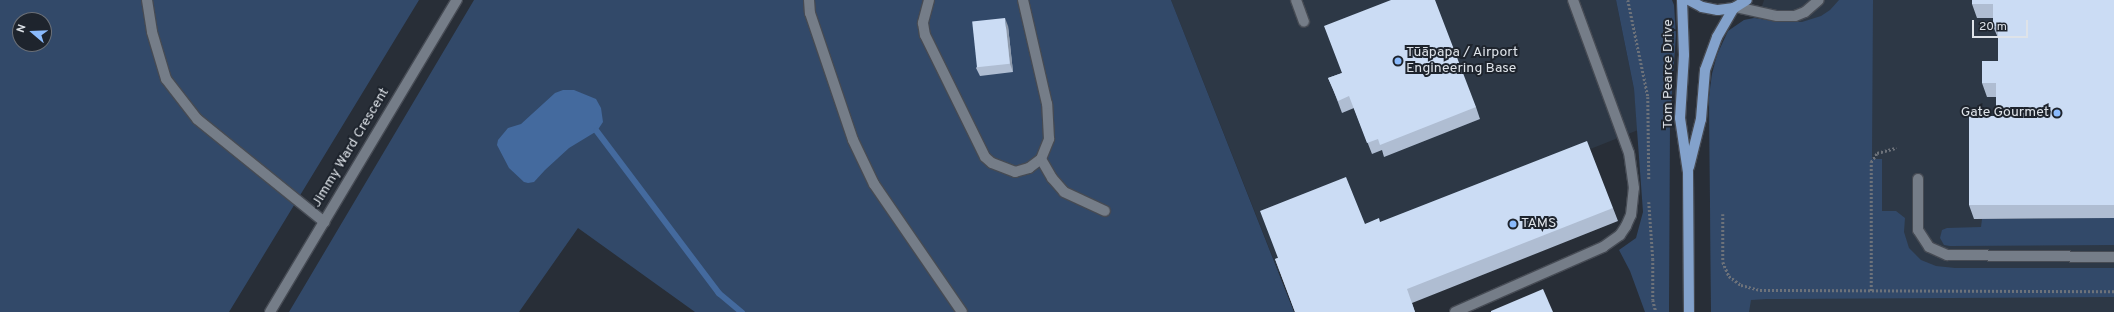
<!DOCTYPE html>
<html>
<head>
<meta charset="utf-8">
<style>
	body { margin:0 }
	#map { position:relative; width:2114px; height:312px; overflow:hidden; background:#282e37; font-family:Overpass,sans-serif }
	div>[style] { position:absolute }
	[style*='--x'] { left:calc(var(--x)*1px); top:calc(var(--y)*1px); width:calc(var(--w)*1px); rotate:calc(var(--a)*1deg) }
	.built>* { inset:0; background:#2d3846 }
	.green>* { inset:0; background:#324969 }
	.water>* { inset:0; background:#446a9e }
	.stream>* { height:5.5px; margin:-2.75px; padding:0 2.75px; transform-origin:2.75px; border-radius:2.75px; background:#446a9e }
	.path>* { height:2.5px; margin-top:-1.25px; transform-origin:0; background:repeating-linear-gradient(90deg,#6d727a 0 2px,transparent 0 4px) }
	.roads { filter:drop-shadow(1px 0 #464b54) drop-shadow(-1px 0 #464b54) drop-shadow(0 1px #464b54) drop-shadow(0 -1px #464b54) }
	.minor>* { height:10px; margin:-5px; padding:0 5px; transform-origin:5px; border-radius:5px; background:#757d88 }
	.major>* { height:10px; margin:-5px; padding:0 5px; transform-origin:5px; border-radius:5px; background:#83a2cc }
	.wall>* { inset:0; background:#afbdd2 }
	.shaded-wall>* { inset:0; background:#8e9aab }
	.building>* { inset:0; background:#cbdcf4; transform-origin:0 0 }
	.dots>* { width:11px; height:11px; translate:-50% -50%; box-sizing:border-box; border:2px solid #1e242d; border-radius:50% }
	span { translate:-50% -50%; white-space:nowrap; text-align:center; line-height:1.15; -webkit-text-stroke:4px #1e242d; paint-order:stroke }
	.poi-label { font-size:14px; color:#dee3e9 }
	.left { translate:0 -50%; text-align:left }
	.right { translate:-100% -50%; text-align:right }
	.street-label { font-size:14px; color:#dee3e9 }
	.north { position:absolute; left:12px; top:12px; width:40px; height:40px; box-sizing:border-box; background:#1e242d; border:1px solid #6b7078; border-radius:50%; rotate:289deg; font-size:11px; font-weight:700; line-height:16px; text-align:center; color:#dee3e9 }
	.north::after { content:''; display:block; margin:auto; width:14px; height:18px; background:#8abafc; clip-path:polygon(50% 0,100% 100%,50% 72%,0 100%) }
	.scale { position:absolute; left:1972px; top:20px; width:56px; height:18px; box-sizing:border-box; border:2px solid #dee3e9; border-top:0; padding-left:5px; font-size:12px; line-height:14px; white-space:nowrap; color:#dee3e9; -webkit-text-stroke:3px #1e242d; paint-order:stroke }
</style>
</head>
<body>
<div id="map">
	<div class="built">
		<i style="clip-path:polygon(1171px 0,1616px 0,1634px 89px,1638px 130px,1279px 273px)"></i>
		<i style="clip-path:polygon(1764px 0,2114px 0,2114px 312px,1711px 312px,1709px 97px,1712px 74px,1717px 55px,1728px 31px,1744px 20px,1758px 18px)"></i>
	</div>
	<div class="green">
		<i style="clip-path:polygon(evenodd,0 0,419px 0,229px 312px,0 312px,0 0,20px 20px,44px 20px,44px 44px,20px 44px,20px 20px)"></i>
		<i style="clip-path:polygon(474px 0,1171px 0,1294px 312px,695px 312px,578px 228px,519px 312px,289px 312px)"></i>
		<i style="clip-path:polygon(1616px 0,1672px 0,1674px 5px,1676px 35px,1670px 120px,1669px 312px,1645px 312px,1630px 271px,1619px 250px,1636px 238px,1643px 212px,1634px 89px)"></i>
		<i style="clip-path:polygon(1839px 0,1873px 0,1872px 159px,1882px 159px,1882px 211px,1896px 211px,1905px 218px,1904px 232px,1909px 248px,1921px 260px,1936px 266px,1955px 268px,2114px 268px,2114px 297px,1767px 299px,1751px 300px,1749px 312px,1711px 312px,1709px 97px,1712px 74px,1717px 55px,1728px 31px,1744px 20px,1754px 18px,1780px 22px,1802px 22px,1821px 16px,1830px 10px)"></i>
		<i style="clip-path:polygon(2114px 218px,2114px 245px,1950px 246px,1944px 245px,1940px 238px,1942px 230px,1947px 228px,1981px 227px,1982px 219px)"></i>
	</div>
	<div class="water">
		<i style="clip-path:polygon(563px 90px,574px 90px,596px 99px,601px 108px,603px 122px,597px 131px,569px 148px,545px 170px,534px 182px,528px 183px,524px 182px,509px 168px,497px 145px,498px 140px,508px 128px,521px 124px,555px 93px)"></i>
	</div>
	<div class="stream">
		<i style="--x:597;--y:131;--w:203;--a:53"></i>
		<i style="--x:719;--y:293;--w:30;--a:40"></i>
	</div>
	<div class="path">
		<i style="--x:1628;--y:0;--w:99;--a:78.3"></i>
		<i style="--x:1648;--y:97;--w:82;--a:89.3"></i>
		<i style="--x:1649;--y:202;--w:57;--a:86"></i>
		<i style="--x:1653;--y:259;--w:41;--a:90"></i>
		<i style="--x:1653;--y:300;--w:12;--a:76"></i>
		<i style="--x:1723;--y:214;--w:48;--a:90"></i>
		<i style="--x:1723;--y:262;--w:15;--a:67"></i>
		<i style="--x:1729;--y:276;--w:15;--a:37"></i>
		<i style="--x:1741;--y:285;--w:20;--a:15"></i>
		<i style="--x:1760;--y:290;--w:354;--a:0.2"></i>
		<i style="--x:1871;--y:291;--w:129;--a:-90"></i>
		<i style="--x:1871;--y:162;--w:11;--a:-56"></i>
		<i style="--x:1877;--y:153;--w:20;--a:-15"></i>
	</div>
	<div class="roads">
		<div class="minor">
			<i style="--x:147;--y:0;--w:32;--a:81"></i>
			<i style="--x:152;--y:32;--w:49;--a:73.4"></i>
			<i style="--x:166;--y:79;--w:51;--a:52.2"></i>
			<i style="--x:197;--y:119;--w:164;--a:39"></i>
			<i style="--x:809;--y:0;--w:13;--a:86"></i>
			<i style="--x:810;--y:13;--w:134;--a:71.3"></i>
			<i style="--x:853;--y:140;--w:49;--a:64.5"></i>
			<i style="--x:874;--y:184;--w:155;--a:55.5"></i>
			<i style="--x:929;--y:0;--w:24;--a:105"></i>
			<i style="--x:923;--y:23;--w:12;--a:81"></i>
			<i style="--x:925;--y:35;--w:136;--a:63.8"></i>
			<i style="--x:985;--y:157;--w:9;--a:41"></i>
			<i style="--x:992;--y:163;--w:25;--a:21"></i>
			<i style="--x:1015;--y:172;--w:15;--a:-16"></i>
			<i style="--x:1029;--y:168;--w:15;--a:-37"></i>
			<i style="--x:1041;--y:159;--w:22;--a:-68"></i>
			<i style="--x:1049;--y:139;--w:35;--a:-93"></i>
			<i style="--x:1047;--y:104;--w:107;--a:-103"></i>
			<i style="--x:1296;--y:0;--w:23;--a:70"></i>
			<i style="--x:1736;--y:7;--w:42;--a:12.4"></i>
			<i style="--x:1777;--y:16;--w:18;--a:0"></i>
			<i style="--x:1795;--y:16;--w:11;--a:-22"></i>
			<i style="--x:1805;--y:12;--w:18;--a:-41"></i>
			<i style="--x:1041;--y:159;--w:22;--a:60"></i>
			<i style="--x:1052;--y:178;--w:18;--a:49"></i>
			<i style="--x:1064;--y:192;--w:45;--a:24.9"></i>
			<i style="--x:1918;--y:179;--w:51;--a:90"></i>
			<i style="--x:1918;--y:230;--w:20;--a:57"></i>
			<i style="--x:1929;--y:247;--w:20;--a:24"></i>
			<i style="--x:1947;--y:255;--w:167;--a:0.7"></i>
			<i style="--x:270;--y:312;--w:364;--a:-59.1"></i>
			<i style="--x:1455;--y:312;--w:162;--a:-23.7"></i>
			<i style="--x:1603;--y:247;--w:21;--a:-35"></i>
			<i style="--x:1620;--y:235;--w:11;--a:-56"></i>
			<i style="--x:1626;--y:226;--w:12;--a:-66"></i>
			<i style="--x:1631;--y:215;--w:27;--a:-84"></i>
			<i style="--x:1634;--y:188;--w:35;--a:-98"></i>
			<i style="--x:1629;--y:153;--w:163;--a:-110.1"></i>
		</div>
		<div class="major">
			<i style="--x:1682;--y:0;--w:55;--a:87.9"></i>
			<i style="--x:1684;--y:55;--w:63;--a:93.6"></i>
			<i style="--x:1680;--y:118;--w:55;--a:81.6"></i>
			<i style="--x:1688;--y:172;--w:140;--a:89.6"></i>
			<i style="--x:1689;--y:0;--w:15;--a:28"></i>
			<i style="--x:1702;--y:7;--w:16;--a:11"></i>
			<i style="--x:1718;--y:10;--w:16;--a:-7"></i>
			<i style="--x:1734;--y:8;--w:15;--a:-32"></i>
			<i style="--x:1689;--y:167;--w:49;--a:-76"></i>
			<i style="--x:1701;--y:119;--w:49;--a:-85.3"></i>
			<i style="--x:1705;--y:70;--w:35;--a:-70"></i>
			<i style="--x:1717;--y:37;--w:34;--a:-60"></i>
		</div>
	</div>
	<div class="wall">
		<i style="clip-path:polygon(2114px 0,2114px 218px,1974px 219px,1969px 205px,1996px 116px,1996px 97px,1987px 97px,1982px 83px,1998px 61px,1998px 38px,1993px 26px,1993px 18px,1977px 18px,1972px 4px)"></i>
		<i style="clip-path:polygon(1008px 26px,1013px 72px,980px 76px,976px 68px)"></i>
		<i style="clip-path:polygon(1342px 73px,1476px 107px,1480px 119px,1384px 157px,1382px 150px,1372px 154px,1354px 108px,1342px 113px,1333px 89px,1328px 78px)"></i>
		<i style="clip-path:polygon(1613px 208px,1618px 221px,1412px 303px,1415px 312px,1295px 312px,1275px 259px,1365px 224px,1380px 222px)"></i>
	</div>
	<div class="shaded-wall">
		<i style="clip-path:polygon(1005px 18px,1008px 26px,1013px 72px,1010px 64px)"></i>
	</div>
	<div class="building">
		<i style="clip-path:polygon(1391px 0,1435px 0,1476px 107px,1380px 145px,1378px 139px,1367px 143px,1349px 96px,1338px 101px,1328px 78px,1342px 73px,1324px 26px)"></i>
		<i style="clip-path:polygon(1972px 0,2114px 0,2114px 205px,1969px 205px,1969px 116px,1996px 116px,1996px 83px,1982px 83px,1982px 61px,1998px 61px,1998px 26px,1993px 26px,1993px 4px,1972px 4px)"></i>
		<i style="left:1005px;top:18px;width:46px;height:33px;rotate:84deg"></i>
		<i style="clip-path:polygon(1587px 141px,1613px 208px,1407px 289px,1415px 312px,1295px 312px,1275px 259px,1278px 258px,1260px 211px,1346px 177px,1365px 224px,1379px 218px,1380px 222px)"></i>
		<i style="clip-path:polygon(1543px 289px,1553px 312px,1491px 312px,1491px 311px)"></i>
	</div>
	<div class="dots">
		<i style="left:1398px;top:61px;background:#8abafc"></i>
		<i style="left:2057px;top:113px;background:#8abafc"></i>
		<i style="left:1513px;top:224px;background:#8abafc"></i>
	</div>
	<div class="poi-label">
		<span class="left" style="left:1406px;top:61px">Tūāpapa / Airport<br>Engineering Base</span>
		<span class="right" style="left:2049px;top:113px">Gate Gourmet</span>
		<span class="left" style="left:1521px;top:224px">TAMS</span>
	</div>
	<div class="street-label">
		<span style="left:1669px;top:74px;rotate:-90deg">Tom Pearce Drive</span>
		<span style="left:351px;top:148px;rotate:-59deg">Jimmy Ward Crescent</span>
	</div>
	<div class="north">N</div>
	<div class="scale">20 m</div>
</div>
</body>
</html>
